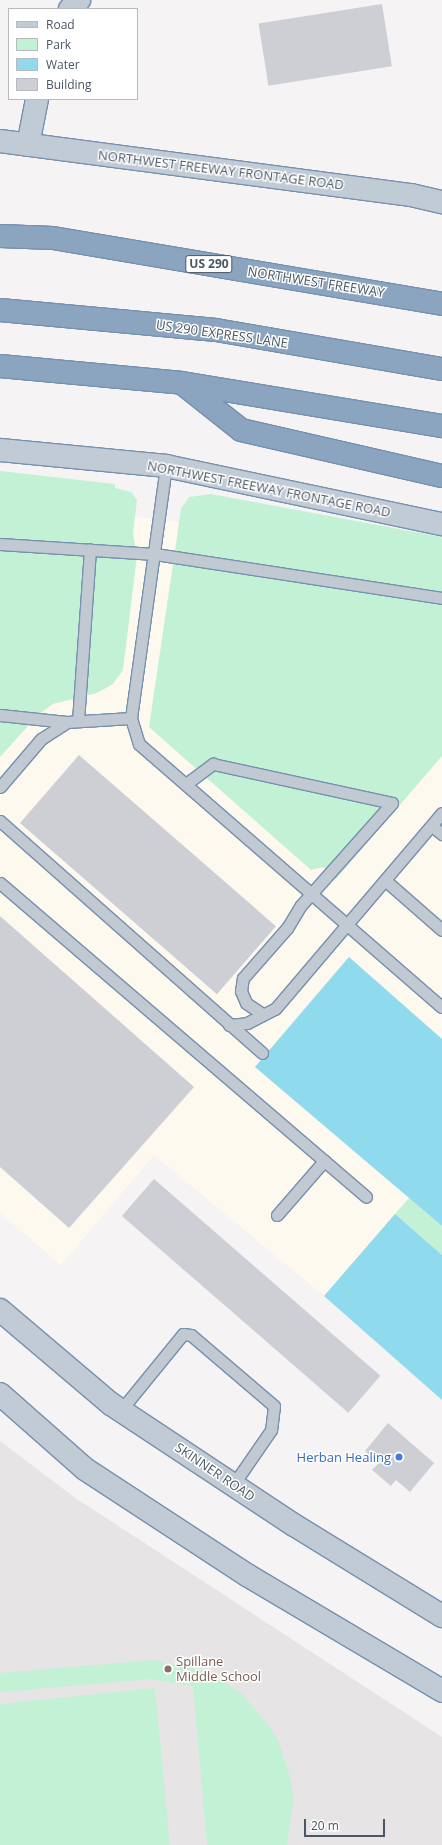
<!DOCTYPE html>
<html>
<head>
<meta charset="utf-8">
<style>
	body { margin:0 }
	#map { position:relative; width:442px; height:1845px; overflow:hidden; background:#f5f3f3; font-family:"Open Sans",sans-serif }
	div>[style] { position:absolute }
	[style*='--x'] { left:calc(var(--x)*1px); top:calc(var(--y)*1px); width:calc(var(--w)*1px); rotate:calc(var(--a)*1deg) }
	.commercial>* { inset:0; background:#fdf9ef }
	.education>* { inset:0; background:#e6e4e5 }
	.green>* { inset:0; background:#c3f1d5 }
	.water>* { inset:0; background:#90daee }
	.building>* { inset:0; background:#cdcfd5; transform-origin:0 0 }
	.roads { filter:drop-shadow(1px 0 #7690ad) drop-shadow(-1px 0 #7690ad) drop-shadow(0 1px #7690ad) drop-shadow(0 -1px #7690ad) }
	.lane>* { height:11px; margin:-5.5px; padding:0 5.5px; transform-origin:5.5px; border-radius:5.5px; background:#c1cad2 }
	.secondary>* { height:22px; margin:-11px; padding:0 11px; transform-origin:11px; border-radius:11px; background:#c1cbd6 }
	.highway>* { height:22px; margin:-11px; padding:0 11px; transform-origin:11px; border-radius:11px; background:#8ba5c1 }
	.dots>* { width:11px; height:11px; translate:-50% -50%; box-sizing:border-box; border:2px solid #fff; border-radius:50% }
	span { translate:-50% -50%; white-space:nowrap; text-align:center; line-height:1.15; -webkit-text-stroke:3px #fff; paint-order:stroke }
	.shield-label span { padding:1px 3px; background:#fff; border:1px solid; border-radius:3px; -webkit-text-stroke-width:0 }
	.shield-label { font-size:12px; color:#4a5661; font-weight:700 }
	.street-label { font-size:13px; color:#4a5661 }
	.shop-label { font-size:13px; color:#366cbe }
	.right { translate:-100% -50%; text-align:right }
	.education-label { font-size:13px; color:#785e54 }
	.left { translate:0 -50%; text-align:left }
	.legend { position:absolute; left:8px; top:8px; width:130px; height:92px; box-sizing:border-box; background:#fff; border:1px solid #b7bbc0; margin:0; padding:5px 7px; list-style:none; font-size:12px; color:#4a5661 }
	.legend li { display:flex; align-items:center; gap:8px; height:20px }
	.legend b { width:20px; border:1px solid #b7bbc0 }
	.scale { position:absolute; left:304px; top:1819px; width:81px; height:18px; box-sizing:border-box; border:2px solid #4a5661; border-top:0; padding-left:5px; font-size:12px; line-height:14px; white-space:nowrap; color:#4a5661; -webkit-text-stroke:3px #fff; paint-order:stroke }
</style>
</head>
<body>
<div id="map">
	<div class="commercial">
		<i style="clip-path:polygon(0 505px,105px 512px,350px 547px,442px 568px,442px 1039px,348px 957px,255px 1066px,409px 1198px,324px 1296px,154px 1155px,61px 1265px,0 1213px)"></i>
	</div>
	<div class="education">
		<i style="clip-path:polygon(0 1441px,74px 1497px,442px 1737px,442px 1845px,0 1845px)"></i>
	</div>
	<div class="green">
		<i style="clip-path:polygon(0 471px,115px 484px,115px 488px,131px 492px,137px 500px,133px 533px,137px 556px,123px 670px,113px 684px,97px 693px,53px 704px,39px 714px,0 757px)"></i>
		<i style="clip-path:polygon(211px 494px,442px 537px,442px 756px,336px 879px,323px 867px,311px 870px,149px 727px,181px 509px,189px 497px)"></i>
		<i style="clip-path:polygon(409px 1198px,442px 1226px,442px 1255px,395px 1214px)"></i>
		<i style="clip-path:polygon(155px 1660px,201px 1670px,223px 1681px,242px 1694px,270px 1727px,280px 1745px,292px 1784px,293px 1804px,287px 1845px,207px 1845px,193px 1686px,151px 1679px,0 1692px,0 1673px)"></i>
		<i style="clip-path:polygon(155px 1688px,170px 1845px,0 1845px,0 1704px)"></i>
	</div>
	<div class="water">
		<i style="clip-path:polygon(349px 957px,442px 1039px,442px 1226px,255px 1067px)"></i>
		<i style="clip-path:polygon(395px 1214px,442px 1255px,442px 1400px,324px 1296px)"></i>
	</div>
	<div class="building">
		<i style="left:382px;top:4px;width:63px;height:125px;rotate:81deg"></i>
		<i style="left:79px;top:755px;width:261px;height:90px;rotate:41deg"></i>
		<i style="clip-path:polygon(0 916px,194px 1087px,69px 1228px,0 1167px)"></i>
		<i style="left:154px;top:1179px;width:300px;height:49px;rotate:41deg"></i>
		<i style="clip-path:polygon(388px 1423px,434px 1463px,410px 1492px,396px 1480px,391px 1486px,372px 1470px,379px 1463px,365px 1451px)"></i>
	</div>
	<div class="roads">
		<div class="lane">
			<i style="--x:0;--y:544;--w:155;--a:3.7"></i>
			<i style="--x:155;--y:554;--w:290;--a:8.7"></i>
			<i style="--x:0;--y:715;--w:67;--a:6"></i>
			<i style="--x:131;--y:718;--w:27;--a:73"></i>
			<i style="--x:139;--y:744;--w:401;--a:41"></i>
			<i style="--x:78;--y:721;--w:172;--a:-86"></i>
			<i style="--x:186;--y:784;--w:34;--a:-37"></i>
			<i style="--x:213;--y:764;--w:183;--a:12.3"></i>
			<i style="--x:392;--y:803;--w:137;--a:131.7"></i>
			<i style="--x:301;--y:905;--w:27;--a:121"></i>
			<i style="--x:287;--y:928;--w:67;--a:131.3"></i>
			<i style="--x:243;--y:978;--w:13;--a:99"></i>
			<i style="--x:241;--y:991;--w:13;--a:67"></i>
			<i style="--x:246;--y:1003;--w:18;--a:34"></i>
			<i style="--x:0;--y:787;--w:63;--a:-49.5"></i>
			<i style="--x:41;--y:739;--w:31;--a:-33"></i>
			<i style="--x:67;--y:722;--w:64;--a:-3.6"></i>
			<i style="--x:131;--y:718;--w:254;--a:-82.1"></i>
			<i style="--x:0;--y:821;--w:350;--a:41.5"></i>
			<i style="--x:432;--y:826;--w:13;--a:39"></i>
			<i style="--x:386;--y:881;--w:74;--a:41.2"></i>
			<i style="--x:0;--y:883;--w:482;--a:40.6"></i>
			<i style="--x:229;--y:1025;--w:18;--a:-6"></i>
			<i style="--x:247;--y:1023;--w:31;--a:-27"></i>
			<i style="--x:275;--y:1009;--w:257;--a:-49.6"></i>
			<i style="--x:277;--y:1215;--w:72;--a:-49"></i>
			<i style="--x:121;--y:1410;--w:98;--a:-50.8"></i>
			<i style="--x:183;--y:1334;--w:8;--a:7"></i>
			<i style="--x:191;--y:1335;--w:109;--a:40.5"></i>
			<i style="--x:274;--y:1406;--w:24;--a:97"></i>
			<i style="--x:271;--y:1430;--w:67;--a:124.6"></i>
		</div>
		<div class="secondary">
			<i style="--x:70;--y:9;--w:13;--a:-45"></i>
			<i style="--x:0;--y:141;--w:415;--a:7.5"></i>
			<i style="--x:411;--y:195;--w:32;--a:13"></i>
			<i style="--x:28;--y:145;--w:47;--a:-78.9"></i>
			<i style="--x:0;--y:450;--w:167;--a:5.5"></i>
			<i style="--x:166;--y:466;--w:282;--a:11.9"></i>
			<i style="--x:0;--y:1310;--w:145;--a:40.3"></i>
			<i style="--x:111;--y:1404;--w:219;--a:33.5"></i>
			<i style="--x:294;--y:1525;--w:174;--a:31.6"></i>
			<i style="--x:0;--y:1394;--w:113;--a:41.4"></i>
			<i style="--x:85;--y:1469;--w:194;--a:33.2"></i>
			<i style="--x:247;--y:1575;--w:227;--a:30.7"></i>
		</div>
		<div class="highway">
			<i style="--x:0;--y:236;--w:53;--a:2.2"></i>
			<i style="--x:53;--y:238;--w:395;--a:9.6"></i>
			<i style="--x:0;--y:310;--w:217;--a:5.3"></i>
			<i style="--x:216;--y:330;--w:229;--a:9.8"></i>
			<i style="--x:0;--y:366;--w:183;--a:5.3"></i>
			<i style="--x:182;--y:383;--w:264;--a:9.4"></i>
			<i style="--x:183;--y:384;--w:74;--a:38.4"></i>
			<i style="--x:241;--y:430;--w:206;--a:12.9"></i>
		</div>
	</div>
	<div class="dots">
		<i style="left:399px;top:1457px;background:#3f7fe0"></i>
		<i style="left:168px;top:1669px;background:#8d6e63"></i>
	</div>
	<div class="shield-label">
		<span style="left:209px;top:264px">US 290</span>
	</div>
	<div class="street-label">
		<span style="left:221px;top:170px;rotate:7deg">NORTHWEST FREEWAY FRONTAGE ROAD</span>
		<span style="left:316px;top:282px;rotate:9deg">NORTHWEST FREEWAY</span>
		<span style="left:222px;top:334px;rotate:8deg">US 290 EXPRESS LANE</span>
		<span style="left:269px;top:489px;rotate:11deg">NORTHWEST FREEWAY FRONTAGE ROAD</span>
		<span style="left:215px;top:1472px;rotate:34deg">SKINNER ROAD</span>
	</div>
	<div class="shop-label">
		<span class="right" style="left:391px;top:1457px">Herban Healing</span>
	</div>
	<div class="education-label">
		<span class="left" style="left:176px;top:1669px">Spillane<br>Middle School</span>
	</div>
	<ul class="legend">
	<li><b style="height:5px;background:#c1cbd6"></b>Road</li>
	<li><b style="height:11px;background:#c3f1d5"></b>Park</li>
	<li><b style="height:11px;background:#90daee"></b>Water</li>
	<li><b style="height:11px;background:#cdcfd5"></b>Building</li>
	</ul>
	<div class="scale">20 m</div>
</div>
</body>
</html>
